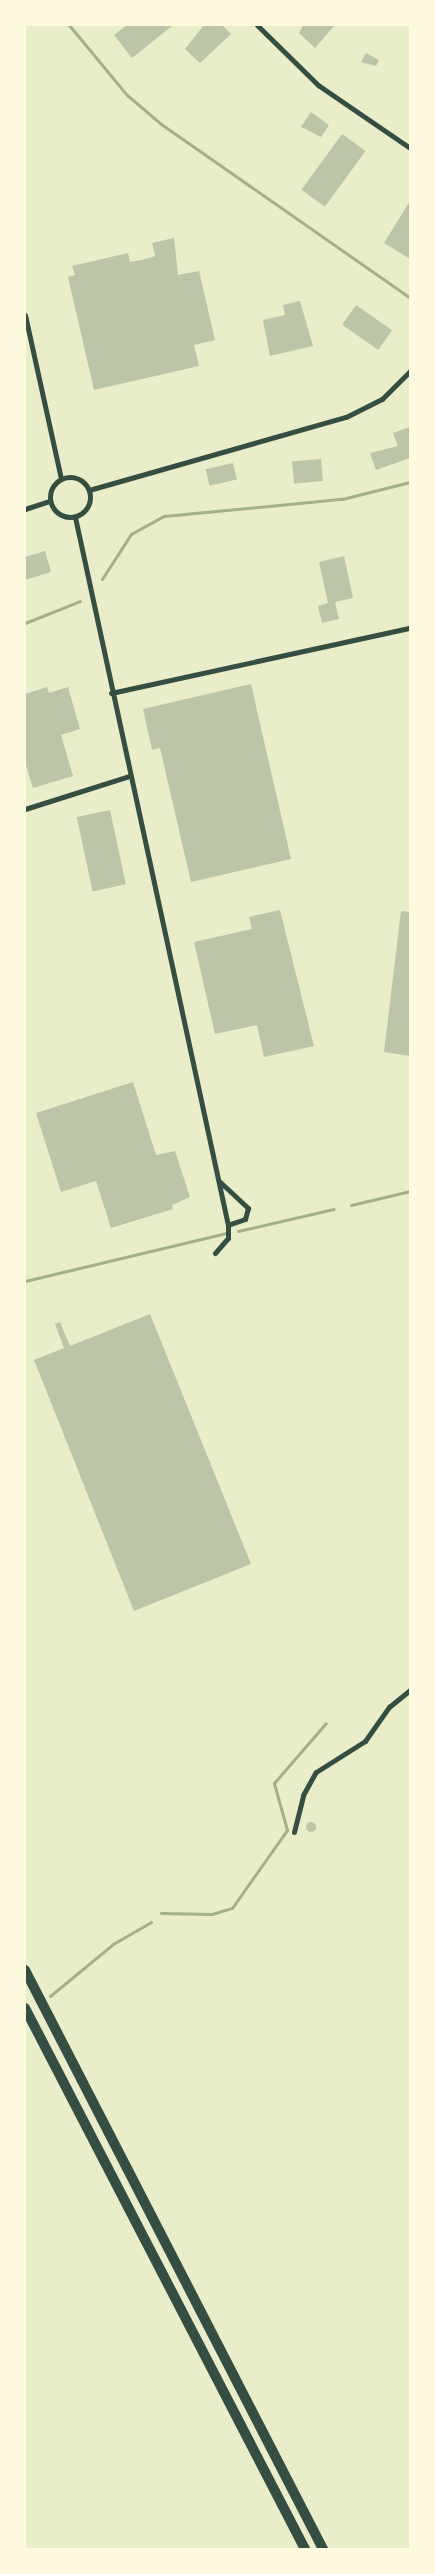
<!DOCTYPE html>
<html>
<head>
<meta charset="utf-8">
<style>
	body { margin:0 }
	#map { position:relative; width:435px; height:2574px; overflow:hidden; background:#e9edc9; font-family:Rubik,sans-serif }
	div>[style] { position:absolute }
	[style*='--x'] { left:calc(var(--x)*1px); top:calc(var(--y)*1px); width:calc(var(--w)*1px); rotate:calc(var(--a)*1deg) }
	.stream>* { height:3px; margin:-1.5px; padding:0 1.5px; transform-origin:1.5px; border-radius:1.5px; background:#a3b18a }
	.building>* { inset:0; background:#bcc5a7; transform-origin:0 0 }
	.round { border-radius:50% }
	.minor>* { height:5px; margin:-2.5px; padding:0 2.5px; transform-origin:2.5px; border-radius:2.5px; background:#344e41 }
	.minor>.ring { margin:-2.5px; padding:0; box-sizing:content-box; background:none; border:5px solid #344e41; border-radius:50% }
	.motorway>* { height:10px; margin:-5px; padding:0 5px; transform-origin:5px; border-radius:5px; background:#344e41 }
	span { translate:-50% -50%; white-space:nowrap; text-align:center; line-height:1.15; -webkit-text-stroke:4px #fefae0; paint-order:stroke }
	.frame { position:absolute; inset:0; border:26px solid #fefae0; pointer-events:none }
</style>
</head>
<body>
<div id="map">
	<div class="stream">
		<i style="--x:69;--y:25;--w:91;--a:50.4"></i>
		<i style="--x:127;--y:95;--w:45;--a:40.5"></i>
		<i style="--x:161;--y:124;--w:304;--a:34.9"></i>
		<i style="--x:102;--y:579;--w:54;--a:-57.2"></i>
		<i style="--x:131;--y:534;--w:38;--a:-29"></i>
		<i style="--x:164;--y:516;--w:179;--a:-5.5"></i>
		<i style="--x:342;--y:499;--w:70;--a:-14"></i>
		<i style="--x:25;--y:623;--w:59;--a:-21.8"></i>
		<i style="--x:351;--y:1205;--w:61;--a:-13.3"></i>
		<i style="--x:238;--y:1231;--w:98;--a:-13"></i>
		<i style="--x:25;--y:1281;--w:207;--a:-13.4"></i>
		<i style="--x:161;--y:1913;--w:51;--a:1.1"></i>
		<i style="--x:212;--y:1914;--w:21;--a:-17"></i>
		<i style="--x:232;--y:1908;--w:95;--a:-54.8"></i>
		<i style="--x:287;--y:1830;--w:49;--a:-105.5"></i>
		<i style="--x:274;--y:1783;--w:79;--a:-49.1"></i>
		<i style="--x:50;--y:1996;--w:82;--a:-39.5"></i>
		<i style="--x:113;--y:1944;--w:44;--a:-30.1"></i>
	</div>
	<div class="building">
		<i style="clip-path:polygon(127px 25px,173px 25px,132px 58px,114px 35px)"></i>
		<i style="clip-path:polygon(204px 25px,222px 25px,231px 34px,200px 63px,185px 49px)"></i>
		<i style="clip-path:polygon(303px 25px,335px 25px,315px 48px,299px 33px)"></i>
		<i style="clip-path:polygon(366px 53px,379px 60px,376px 66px,361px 62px)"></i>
		<i style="clip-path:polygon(311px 112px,329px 125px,321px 137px,301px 127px)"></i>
		<i style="left:342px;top:134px;width:29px;height:69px;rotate:36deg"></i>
		<i style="clip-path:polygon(410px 201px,410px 259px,384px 243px)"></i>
		<i style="clip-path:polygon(174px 238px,178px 275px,199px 271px,215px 340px,194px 345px,199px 366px,94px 390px,68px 277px,75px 275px,72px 266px,128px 253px,130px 262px,142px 260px,155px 256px,152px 243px)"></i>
		<i style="clip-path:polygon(300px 301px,313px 346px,270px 356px,263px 320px,285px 315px,283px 305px)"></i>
		<i style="left:356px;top:305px;width:44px;height:24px;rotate:35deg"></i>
		<i style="clip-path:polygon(410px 427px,410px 458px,376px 470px,370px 453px,398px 446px,393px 433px)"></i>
		<i style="left:321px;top:459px;width:22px;height:29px;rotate:85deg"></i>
		<i style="left:233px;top:463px;width:17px;height:28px;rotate:77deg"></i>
		<i style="clip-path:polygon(45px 551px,51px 572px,25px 580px,25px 557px)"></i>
		<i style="clip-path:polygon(344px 556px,353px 598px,335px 602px,339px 619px,322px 623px,318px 606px,328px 603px,319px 562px)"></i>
		<i style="clip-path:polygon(251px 684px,291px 859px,191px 882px,160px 748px,152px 750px,143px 709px)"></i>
		<i style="clip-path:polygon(47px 687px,49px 693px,68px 687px,80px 729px,61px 735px,73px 776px,33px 788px,25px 762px,25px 694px)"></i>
		<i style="left:110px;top:810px;width:76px;height:34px;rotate:78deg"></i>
		<i style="clip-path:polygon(280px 910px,314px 1046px,264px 1057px,257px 1025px,215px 1034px,194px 942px,252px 929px,249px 917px)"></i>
		<i style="clip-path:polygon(401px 911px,410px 912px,410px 1056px,384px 1052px)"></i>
		<i style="clip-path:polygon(133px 1082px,156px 1155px,175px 1151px,190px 1197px,172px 1205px,173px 1209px,111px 1228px,96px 1181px,61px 1192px,36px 1113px)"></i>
		<i style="clip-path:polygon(150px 1314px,251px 1564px,134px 1611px,34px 1360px,64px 1348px,55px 1324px,60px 1322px,70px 1346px)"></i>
		<i class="round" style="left:306px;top:1822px;width:10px;height:10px"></i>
	</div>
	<div class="minor">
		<i style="--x:257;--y:25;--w:86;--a:44.5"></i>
		<i style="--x:318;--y:85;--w:112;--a:34.4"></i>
		<i style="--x:25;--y:315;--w:168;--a:77.6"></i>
		<i class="ring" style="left:50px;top:477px;width:35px;height:35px"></i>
		<i style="--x:89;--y:490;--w:267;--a:-15.9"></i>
		<i style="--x:346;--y:417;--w:40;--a:-26.6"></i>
		<i style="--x:382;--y:399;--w:40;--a:-45"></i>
		<i style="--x:25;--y:509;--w:26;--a:-18"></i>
		<i style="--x:75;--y:517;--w:724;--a:77.81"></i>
		<i style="--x:228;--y:1225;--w:13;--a:90"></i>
		<i style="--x:228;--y:1238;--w:20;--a:131"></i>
		<i style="--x:111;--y:693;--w:306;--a:-12.3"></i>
		<i style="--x:25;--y:809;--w:109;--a:-17.6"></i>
		<i style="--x:219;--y:1181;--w:40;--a:43"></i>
		<i style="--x:248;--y:1208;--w:11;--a:105"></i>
		<i style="--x:245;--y:1219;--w:18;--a:161"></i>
		<i style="--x:294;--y:1832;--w:38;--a:-76"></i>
		<i style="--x:303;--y:1795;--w:26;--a:-61"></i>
		<i style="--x:316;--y:1772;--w:58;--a:-32.3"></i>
		<i style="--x:365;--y:1741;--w:42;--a:-54.8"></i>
		<i style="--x:389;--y:1707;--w:27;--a:-39"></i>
	</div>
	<div class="motorway">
		<i style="--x:25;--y:1970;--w:651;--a:62.77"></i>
		<i style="--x:25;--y:2008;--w:609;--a:62.64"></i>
	</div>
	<div class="frame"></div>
</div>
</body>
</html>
